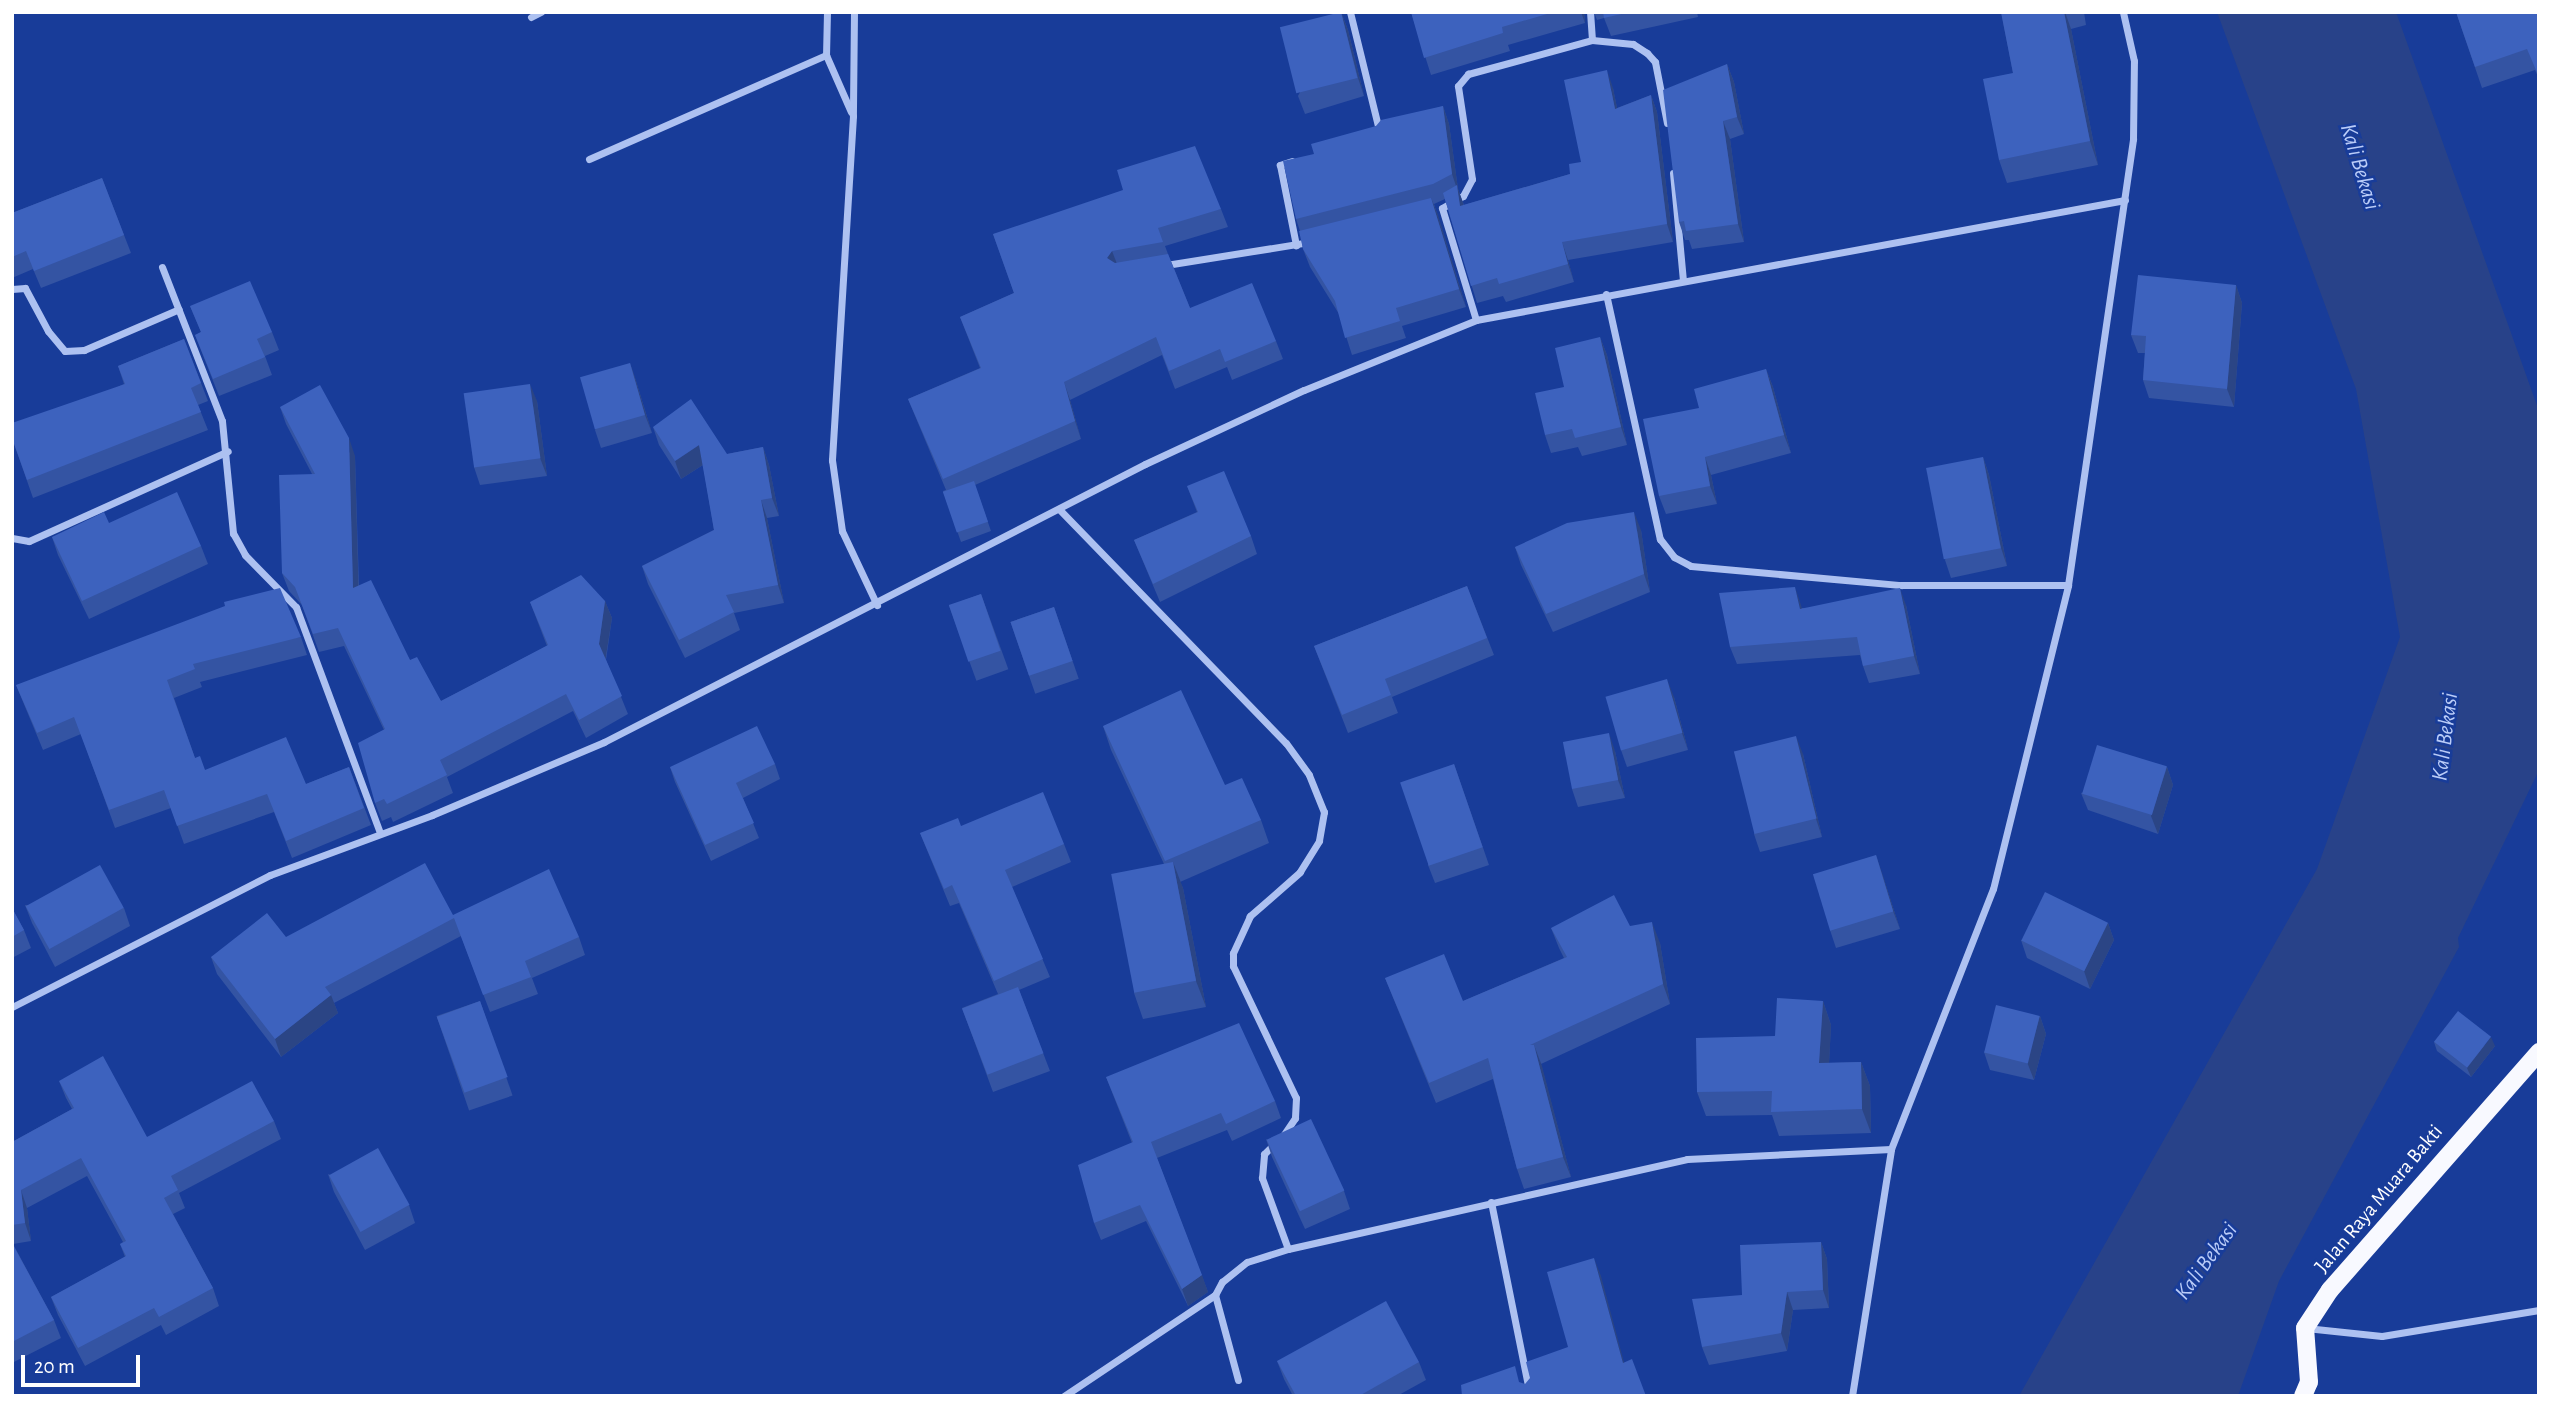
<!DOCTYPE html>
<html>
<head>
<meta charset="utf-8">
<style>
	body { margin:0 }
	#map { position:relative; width:2551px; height:1408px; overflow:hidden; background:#183c99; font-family:"Alegreya Sans",sans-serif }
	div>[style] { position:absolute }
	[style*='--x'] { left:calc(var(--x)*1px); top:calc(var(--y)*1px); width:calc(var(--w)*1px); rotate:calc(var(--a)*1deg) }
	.water>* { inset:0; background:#284289 }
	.minor>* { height:7px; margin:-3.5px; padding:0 3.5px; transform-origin:3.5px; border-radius:3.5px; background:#adc1f1 }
	.primary>* { height:18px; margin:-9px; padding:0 9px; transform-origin:9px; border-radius:9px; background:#f8f9ff }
	.wall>* { inset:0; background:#3454a3; transform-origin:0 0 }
	.shaded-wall>* { inset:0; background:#2b4585 }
	.building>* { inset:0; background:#3d62be; transform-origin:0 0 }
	span { translate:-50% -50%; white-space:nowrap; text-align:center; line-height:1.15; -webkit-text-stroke:5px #183c99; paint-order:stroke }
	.street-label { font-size:21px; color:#fff }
	.water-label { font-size:23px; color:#baccf8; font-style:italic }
	.frame { position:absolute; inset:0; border:14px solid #fff; pointer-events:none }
	.scale { position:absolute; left:21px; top:1355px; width:119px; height:32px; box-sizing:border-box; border:4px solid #fff; border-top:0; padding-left:9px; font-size:21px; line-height:24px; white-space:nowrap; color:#fff; -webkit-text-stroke:5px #183c99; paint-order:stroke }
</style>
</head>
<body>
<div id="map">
	<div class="water">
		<i style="clip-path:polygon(2217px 12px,2396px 12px,2539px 411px,2539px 770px,2458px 938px,2459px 947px,2279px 1281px,2238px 1396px,2019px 1396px,2317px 869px,2400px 637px,2356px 389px)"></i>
	</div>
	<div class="minor">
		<i style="--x:827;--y:12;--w:43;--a:91.3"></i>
		<i style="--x:826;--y:55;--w:62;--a:66.3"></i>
		<i style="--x:854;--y:12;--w:104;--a:90.6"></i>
		<i style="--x:853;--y:116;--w:345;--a:93.5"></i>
		<i style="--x:832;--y:460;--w:72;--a:82"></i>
		<i style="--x:842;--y:531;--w:82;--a:64.7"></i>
		<i style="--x:1350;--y:12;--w:122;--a:76.2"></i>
		<i style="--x:531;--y:17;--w:11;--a:-27"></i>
		<i style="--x:1592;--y:40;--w:41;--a:5.6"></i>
		<i style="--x:1633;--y:44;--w:17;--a:33"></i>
		<i style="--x:1647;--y:53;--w:12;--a:48"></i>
		<i style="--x:1655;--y:62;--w:62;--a:78.9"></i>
		<i style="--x:589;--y:159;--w:259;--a:-23.7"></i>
		<i style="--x:1292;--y:161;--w:13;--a:162"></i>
		<i style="--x:1280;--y:165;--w:82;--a:78.7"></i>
		<i style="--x:1673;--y:173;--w:107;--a:84.7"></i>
		<i style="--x:1166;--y:265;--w:146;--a:-9.1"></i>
		<i style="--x:162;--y:267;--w:165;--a:68.7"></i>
		<i style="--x:222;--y:421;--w:113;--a:84.4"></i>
		<i style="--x:233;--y:533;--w:25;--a:61"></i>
		<i style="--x:245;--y:555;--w:73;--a:45.6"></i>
		<i style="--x:296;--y:607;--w:241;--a:69.6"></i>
		<i style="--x:12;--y:289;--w:13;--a:-4"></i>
		<i style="--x:25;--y:288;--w:49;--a:61.9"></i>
		<i style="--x:48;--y:331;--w:26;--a:50"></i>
		<i style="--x:65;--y:351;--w:19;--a:-3"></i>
		<i style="--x:84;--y:350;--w:103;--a:-23.3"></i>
		<i style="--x:1606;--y:294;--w:251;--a:77.6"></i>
		<i style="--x:1660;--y:539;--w:23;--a:52"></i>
		<i style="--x:1674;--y:557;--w:19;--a:28"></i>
		<i style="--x:1691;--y:566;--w:211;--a:5.2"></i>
		<i style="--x:1901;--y:585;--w:167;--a:0"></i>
		<i style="--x:1476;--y:320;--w:117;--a:-106.9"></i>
		<i style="--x:1442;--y:208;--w:24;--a:-30"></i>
		<i style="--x:1463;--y:196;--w:19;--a:-62"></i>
		<i style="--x:1472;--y:179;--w:94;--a:-98.6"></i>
		<i style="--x:1458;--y:86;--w:16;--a:-50"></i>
		<i style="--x:1468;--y:74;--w:129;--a:-15.3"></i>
		<i style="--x:1592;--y:40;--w:28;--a:-94"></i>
		<i style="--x:1059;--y:509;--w:326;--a:45.9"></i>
		<i style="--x:1286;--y:743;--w:39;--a:54"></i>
		<i style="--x:1309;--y:775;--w:40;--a:68"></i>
		<i style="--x:1324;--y:812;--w:29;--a:100"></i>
		<i style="--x:1319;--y:841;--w:36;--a:122"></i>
		<i style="--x:1300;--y:872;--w:67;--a:138.7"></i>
		<i style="--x:1250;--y:916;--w:41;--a:114.7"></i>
		<i style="--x:1233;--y:953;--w:13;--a:90"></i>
		<i style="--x:1233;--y:966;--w:146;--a:64.5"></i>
		<i style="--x:1296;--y:1098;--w:20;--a:93"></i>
		<i style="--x:1295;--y:1118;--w:22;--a:124"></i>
		<i style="--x:12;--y:538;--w:17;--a:10"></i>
		<i style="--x:29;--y:541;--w:218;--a:-24.3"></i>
		<i style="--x:12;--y:1007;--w:290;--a:-27.1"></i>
		<i style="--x:270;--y:875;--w:173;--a:-20.3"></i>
		<i style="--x:432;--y:815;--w:187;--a:-23"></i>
		<i style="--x:604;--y:742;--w:608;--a:-27.2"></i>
		<i style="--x:1145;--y:464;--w:175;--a:-25"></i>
		<i style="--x:1304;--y:390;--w:186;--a:-22.1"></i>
		<i style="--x:1476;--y:320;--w:660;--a:-10.48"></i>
		<i style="--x:1491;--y:1202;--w:198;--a:78.6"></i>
		<i style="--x:1288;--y:1249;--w:409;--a:-12.7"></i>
		<i style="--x:1687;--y:1159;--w:204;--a:-2.8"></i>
		<i style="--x:2306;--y:1328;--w:76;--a:6"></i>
		<i style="--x:2382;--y:1336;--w:159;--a:-9.4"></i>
		<i style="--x:1238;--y:1380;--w:88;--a:-105.1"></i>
		<i style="--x:1215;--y:1295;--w:15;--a:-62"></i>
		<i style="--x:1222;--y:1282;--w:32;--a:-39"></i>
		<i style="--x:1247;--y:1262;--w:43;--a:-17.6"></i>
		<i style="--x:1288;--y:1249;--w:76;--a:-110.1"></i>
		<i style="--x:1262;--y:1178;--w:24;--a:-85"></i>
		<i style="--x:1264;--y:1154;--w:14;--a:-45"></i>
		<i style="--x:1064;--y:1396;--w:182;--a:-33.8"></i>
		<i style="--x:1852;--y:1396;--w:250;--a:-81"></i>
		<i style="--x:1891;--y:1149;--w:279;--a:-68.6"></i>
		<i style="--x:1993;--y:889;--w:313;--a:-76.1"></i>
		<i style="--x:2068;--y:585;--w:451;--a:-81.7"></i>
		<i style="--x:2133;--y:139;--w:78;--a:-89.3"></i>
		<i style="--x:2134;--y:61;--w:50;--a:-102.7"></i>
	</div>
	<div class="primary">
		<i style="--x:2303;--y:1396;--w:15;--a:-67"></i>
		<i style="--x:2309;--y:1382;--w:54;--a:-94.2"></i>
		<i style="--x:2305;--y:1328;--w:45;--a:-56.7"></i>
		<i style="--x:2330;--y:1290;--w:317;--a:-48.7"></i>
	</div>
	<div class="wall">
		<i style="clip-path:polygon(1341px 12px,1348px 30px,1364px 96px,1305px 114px,1298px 96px)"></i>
		<i style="clip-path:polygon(1411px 12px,1584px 12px,1585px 23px,1508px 45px,1510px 51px,1431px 75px)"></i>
		<i style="clip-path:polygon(1594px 12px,1697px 12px,1698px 17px,1611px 36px,1604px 18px,1597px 20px)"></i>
		<i style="clip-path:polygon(2001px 12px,2084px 12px,2086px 25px,2071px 29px,2098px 165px,2007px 183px,1999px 160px,2013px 73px)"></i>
		<i style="clip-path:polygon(2456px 12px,2539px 12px,2539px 79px,2535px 70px,2482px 88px)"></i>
		<i style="clip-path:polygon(1727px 64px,1734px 82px,1744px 134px,1730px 139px,1744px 242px,1692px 249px,1689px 240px,1685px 240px,1679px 222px)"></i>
		<i style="clip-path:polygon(1613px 88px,1617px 108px,1651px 95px,1657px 112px,1673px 242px,1568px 260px,1574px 282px,1506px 302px,1503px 296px,1477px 303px,1445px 199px,1434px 204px,1466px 307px,1402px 326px,1406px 338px,1352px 355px,1339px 314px,1310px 267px,1303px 249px,1300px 231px,1296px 219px,1314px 154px,1376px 126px,1443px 106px,1449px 124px,1458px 189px,1464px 205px,1570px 174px,1581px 162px)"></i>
		<i style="clip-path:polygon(102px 178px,131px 253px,41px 288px,33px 269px,12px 278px,12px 213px)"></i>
		<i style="clip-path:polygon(1221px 209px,1228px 227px,1165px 246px,1168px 254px,1190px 308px,1276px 341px,1283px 359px,1232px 380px,1227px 367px,1175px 389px,1162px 355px,1070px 400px,1081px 439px,975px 485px,991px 531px,961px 542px,943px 491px,946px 490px,908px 399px,980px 368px,960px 317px,1014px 293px,993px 234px)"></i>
		<i style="clip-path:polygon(2236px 285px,2242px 303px,2234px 407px,2149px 398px,2143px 380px,2145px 353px,2138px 353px,2131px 335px)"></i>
		<i style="clip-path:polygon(190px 306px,272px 332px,279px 350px,265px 356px,272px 375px,219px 396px,195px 335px,201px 332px)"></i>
		<i style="clip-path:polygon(1600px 337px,1607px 355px,1627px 445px,1582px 456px,1578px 447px,1551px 453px,1545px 435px,1564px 387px)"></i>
		<i style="clip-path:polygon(184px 339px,208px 401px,198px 405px,208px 430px,33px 498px,12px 438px,124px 384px,118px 366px)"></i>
		<i style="clip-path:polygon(630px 363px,636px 381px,652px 433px,601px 448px,595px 430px)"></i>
		<i style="clip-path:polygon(1766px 369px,1773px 387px,1791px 453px,1711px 475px,1717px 504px,1666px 514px,1659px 496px,1699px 408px)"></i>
		<i style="clip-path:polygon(537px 401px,547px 476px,480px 485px,474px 467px)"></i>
		<i style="clip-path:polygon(280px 407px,355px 456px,359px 585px,410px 660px,441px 701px,547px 646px,530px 602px,605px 601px,612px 618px,606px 660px,628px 714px,586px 738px,573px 711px,447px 777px,453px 793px,393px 822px,391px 817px,382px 821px,375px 803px,384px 730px,344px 646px,319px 652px,302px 605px,289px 591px,282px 573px,312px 474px,286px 424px)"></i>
		<i style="clip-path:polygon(653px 427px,727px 454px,763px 447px,769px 465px,779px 516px,767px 518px,784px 603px,734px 613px,740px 630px,685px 658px,648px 584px,642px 566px,714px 530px,703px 465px,681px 479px,659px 445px)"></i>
		<i style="clip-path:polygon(1983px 457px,1989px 475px,2007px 566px,1951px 578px,1945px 560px)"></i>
		<i style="clip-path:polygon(1187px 486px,1251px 536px,1257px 554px,1160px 602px,1134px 540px,1197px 512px)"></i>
		<i style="clip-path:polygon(109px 523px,201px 546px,208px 564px,89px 619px,58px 555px,52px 537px)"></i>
		<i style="clip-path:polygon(1641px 530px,1650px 592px,1553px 632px,1521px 565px,1515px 547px)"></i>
		<i style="clip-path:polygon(1467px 586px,1494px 655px,1392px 697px,1398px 713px,1348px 733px,1314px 646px)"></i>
		<i style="left:981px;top:594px;width:80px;height:34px;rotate:70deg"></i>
		<i style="clip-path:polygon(1906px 605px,1920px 674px,1869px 683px,1863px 666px,1860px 655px,1737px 664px,1730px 647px,1802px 608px)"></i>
		<i style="left:1054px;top:607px;width:76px;height:46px;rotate:71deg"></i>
		<i style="clip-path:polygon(301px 637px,307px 655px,200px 682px,202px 687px,174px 698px,195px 758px,205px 770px,306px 784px,349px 767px,371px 825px,292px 858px,274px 812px,184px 844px,171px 808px,115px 828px,81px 734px,43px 750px,16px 685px)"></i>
		<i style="clip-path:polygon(1674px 697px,1688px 750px,1627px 767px,1621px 750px)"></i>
		<i style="clip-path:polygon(1103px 726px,1225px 785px,1261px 820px,1269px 843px,1180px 882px,1183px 888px,1206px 1007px,1143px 1019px,1134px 993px,1164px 864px,1111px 750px)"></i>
		<i style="clip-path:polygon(1615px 751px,1625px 798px,1578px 807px,1572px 789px)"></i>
		<i style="clip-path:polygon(1803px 754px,1822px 837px,1760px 852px,1754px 834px)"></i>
		<i style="clip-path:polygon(775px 764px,780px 779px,743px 798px,759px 838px,711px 861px,675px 782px,670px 767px)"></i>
		<i style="clip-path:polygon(1454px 764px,1489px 865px,1435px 883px,1428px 865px)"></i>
		<i style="clip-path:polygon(2167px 767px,2173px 785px,2158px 834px,2088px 810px,2081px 793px)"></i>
		<i style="clip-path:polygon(961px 826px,1064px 844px,1071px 862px,1012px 887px,1050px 977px,1019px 990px,1050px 1071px,993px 1092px,962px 1008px,998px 994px,959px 903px,950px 906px,920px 833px)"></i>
		<i style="clip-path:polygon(1876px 855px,1900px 929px,1836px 948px,1830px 930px)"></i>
		<i style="clip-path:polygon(25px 905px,124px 908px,130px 926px,55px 967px,32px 923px)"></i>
		<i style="clip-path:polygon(12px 908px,24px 930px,31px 948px,12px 958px)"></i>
		<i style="clip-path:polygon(453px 915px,579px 937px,585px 955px,532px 978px,538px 994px,490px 1012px,461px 936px,334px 1003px,338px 1013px,281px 1057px,217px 974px,211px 957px,286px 937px)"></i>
		<i style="clip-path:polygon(2108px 923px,2114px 940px,2090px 989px,2027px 958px,2021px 940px)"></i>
		<i style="clip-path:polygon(1630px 926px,1660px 943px,1670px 1004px,1541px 1064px,1571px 1177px,1524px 1189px,1517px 1169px,1493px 1079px,1436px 1103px,1385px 978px,1463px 1001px,1564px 958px,1559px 948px,1551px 928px)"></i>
		<i style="left:480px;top:1001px;width:100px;height:46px;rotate:71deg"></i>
		<i style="clip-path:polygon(1823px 1001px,1831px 1025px,1829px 1063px,1861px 1062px,1870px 1086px,1871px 1133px,1779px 1136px,1772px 1115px,1706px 1116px,1697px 1092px)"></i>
		<i style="clip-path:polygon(2040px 1016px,2046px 1034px,2034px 1080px,1990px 1070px,1984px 1052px)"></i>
		<i style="clip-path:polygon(2434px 1042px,2495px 1046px,2471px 1077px,2437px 1051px)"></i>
		<i style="clip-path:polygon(1106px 1077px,1275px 1101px,1281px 1118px,1232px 1141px,1227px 1130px,1157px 1158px,1208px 1292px,1188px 1306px,1146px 1221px,1101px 1240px,1094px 1223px,1132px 1143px)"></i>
		<i style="clip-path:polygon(59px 1081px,147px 1137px,274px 1121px,281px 1139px,179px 1193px,185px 1208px,173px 1214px,213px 1288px,219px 1306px,166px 1335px,161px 1325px,85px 1366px,58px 1315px,51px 1297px,125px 1257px,120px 1244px,123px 1242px,87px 1176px,27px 1208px,31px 1241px,13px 1244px,54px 1320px,61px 1338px,12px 1363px,12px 1142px,72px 1109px,66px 1098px)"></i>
		<i style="clip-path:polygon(1266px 1139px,1344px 1191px,1350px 1209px,1305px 1229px,1272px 1157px)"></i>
		<i style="clip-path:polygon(328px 1174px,409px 1205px,415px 1223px,365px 1250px,334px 1192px)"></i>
		<i style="clip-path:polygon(1821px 1242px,1827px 1259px,1829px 1308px,1793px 1310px,1787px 1351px,1709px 1365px,1702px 1347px,1742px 1295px)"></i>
		<i style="clip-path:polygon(1277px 1361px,1419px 1362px,1426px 1380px,1397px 1396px,1293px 1396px,1284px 1379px)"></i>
	</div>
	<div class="shaded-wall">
		<i style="clip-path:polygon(1341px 12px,1348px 30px,1364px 96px,1358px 78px)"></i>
		<i style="clip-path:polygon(1581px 12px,1584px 12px,1585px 23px)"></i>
		<i style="clip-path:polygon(2064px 12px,2065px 12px,2071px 29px,2098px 165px,2090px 141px)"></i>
		<i style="clip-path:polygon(1727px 64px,1734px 82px,1744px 134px,1737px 117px)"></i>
		<i style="clip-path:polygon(1607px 70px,1613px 88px,1621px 127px,1615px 109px)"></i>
		<i style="clip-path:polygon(1651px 95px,1657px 112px,1673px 242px,1667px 224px)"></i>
		<i style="clip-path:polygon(1443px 106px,1449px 124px,1458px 189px,1463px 203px,1467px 224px,1460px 206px,1457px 189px,1452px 174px)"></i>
		<i style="clip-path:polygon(1723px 121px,1730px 139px,1744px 242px,1738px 224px)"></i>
		<i style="clip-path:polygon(1431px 198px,1438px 215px,1466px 307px,1459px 289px)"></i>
		<i style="clip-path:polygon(1562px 242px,1568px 260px,1574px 282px,1568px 264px)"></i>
		<i style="clip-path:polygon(1112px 251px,1119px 269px,1107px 258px)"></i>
		<i style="clip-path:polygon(2236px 285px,2242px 303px,2234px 407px,2227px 389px)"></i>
		<i style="clip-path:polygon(1600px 337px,1607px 355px,1627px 445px,1621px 427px)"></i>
		<i style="clip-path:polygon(630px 363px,636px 381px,652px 433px,645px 415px)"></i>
		<i style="clip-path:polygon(1766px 369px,1773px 387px,1791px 453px,1784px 435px)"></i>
		<i style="clip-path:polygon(1064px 382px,1070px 400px,1081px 439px,1075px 421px)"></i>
		<i style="clip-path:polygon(530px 384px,537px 401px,547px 476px,540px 458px)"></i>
		<i style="clip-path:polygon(349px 438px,355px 456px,359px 606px,353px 588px)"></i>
		<i style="clip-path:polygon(699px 445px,706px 463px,681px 479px,675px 461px)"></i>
		<i style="clip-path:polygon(763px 447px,769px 465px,779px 516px,772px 498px)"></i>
		<i style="clip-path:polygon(1705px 457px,1711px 475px,1717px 504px,1710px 486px)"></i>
		<i style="clip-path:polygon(1983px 457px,1989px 475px,2007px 566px,2001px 548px)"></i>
		<i style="clip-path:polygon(761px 500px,767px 518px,784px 603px,778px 585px)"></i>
		<i style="clip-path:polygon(1634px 512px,1641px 530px,1650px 592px,1644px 574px)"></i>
		<i style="clip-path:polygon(1795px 587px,1801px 605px,1806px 626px,1800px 609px)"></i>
		<i style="clip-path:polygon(1900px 588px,1906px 605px,1920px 674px,1914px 656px)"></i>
		<i style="clip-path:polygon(605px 601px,612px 618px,605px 662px,599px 644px)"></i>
		<i style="clip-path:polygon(1667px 679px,1674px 697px,1688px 750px,1682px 733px)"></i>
		<i style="clip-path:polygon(1609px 733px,1615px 751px,1625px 798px,1618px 780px)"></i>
		<i style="clip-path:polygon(1796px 736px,1803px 754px,1822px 837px,1816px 819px)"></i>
		<i style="clip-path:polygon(2167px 767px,2173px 785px,2158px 834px,2151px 816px)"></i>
		<i style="clip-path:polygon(1876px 855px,1882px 873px,1900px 929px,1893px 911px)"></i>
		<i style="clip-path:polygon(1173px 862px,1183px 888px,1206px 1007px,1196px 981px)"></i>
		<i style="clip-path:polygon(1652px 922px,1660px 943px,1670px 1004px,1663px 984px)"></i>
		<i style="clip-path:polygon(2108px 923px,2114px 940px,2090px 989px,2084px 971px)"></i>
		<i style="clip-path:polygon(331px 995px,338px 1013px,281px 1057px,275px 1039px)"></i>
		<i style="clip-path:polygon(1823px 1001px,1831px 1025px,1828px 1087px,1819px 1063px)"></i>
		<i style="clip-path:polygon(2040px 1016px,2046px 1034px,2034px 1080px,2027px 1062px)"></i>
		<i style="clip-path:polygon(2491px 1037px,2495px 1046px,2471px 1077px,2467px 1068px)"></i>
		<i style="clip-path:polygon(1534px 1045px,1542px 1066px,1571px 1177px,1563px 1157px)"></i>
		<i style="clip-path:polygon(1861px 1062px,1870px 1086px,1871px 1133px,1862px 1109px)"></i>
		<i style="clip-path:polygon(21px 1190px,27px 1208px,31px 1241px,25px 1223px)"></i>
		<i style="clip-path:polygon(1821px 1242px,1827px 1259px,1829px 1308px,1823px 1290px)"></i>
		<i style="clip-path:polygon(1594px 1258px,1601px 1276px,1629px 1381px,1623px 1363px)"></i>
		<i style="clip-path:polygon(1202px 1275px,1208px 1292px,1188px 1306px,1182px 1289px)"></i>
		<i style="clip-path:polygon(1787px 1292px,1793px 1310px,1787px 1351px,1781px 1333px)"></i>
	</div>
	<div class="building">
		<i style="left:1341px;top:12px;width:68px;height:63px;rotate:76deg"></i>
		<i style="clip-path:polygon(1411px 12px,1554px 12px,1502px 27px,1503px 33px,1424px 58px)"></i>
		<i style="clip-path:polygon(1603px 12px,1630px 12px,1604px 18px)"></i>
		<i style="clip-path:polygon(2001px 12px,2064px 12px,2090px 141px,1999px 160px,1983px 79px,2013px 73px)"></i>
		<i style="clip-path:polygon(2456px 12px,2539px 12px,2539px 77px,2527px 49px,2475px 67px)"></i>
		<i style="clip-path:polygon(1727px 64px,1737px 117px,1723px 121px,1738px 224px,1686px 231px,1684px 221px,1679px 222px,1663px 90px)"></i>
		<i style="clip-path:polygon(1607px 70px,1615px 109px,1651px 95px,1667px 224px,1562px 242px,1568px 264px,1499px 284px,1497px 278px,1471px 286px,1443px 193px,1457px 185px,1460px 206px,1570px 174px,1569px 164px,1581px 162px,1564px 80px)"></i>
		<i style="clip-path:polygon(1443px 106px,1452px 174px,1433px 184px,1296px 219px,1283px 161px,1314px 154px,1311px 144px,1376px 126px,1381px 120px)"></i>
		<i style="clip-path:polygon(1195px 146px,1221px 209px,1158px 228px,1163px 242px,1112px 251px,1107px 258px,1115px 263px,1168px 254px,1190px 308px,1252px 283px,1276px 341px,1225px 362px,1220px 349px,1169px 371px,1156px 337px,1064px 382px,1075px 421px,943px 479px,908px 399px,981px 368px,960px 317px,1014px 293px,993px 234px,1123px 190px,1117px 170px)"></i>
		<i style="clip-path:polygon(102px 178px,124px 235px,34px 271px,26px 251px,12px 257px,12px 213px)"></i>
		<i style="clip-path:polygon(1431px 198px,1459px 289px,1396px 308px,1400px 321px,1345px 338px,1335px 301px,1303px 249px,1299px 231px)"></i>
		<i style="clip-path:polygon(2138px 275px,2236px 285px,2227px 389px,2143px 380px,2146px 336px,2131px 335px)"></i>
		<i style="clip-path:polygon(250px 281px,272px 332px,257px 339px,265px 357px,213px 379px,195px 335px,201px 332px,190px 306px)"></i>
		<i style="clip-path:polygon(1600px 337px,1621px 427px,1575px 438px,1572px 429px,1545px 435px,1535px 393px,1564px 387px,1555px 348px)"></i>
		<i style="clip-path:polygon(184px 339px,201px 383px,191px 388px,201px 412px,27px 480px,12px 438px,12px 423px,125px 384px,118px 366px)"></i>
		<i style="left:630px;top:363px;width:54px;height:52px;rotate:74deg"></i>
		<i style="clip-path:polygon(1766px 369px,1784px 435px,1705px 457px,1710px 486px,1659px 496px,1643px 419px,1699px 408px,1694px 389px)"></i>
		<i style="left:530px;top:384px;width:75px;height:67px;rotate:82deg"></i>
		<i style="clip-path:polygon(320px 385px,349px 438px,353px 588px,371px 580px,410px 660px,417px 657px,441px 701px,548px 645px,530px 602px,581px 575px,605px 601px,599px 644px,622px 696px,579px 720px,566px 694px,440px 760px,447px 775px,387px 804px,384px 799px,375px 803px,358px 743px,385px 729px,338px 628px,313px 634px,295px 587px,282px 573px,279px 475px,315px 474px,280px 407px)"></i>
		<i style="clip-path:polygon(691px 399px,727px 454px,763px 447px,772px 498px,761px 500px,778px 585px,726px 595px,734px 612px,679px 640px,642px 566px,714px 530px,699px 445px,675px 461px,653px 427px)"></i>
		<i style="left:1983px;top:457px;width:93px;height:58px;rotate:79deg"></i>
		<i style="clip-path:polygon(1224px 471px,1251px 536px,1153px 584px,1134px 540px,1198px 512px,1187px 486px)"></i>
		<i style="left:974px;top:481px;width:43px;height:33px;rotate:71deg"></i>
		<i style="clip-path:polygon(177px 492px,201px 546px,82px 601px,52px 537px,104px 512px,109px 523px)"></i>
		<i style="clip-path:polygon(1634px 512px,1644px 574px,1546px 614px,1515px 547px,1567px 523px)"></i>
		<i style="clip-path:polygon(1467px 586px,1487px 638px,1385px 679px,1391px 695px,1342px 715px,1314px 646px)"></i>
		<i style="clip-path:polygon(1795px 587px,1800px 609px,1900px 588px,1914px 656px,1863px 666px,1857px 637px,1730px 647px,1719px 593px)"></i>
		<i style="clip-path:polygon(280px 588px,301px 637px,193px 664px,195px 669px,167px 680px,195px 758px,200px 756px,205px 770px,286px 737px,306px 784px,349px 767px,364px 808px,286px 841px,267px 794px,177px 826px,164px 790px,109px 810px,74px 717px,37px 733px,16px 685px,225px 606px,224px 602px)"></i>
		<i style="left:981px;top:594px;width:60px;height:34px;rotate:71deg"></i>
		<i style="left:1054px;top:607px;width:57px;height:46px;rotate:71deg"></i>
		<i style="left:1667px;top:679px;width:56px;height:64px;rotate:74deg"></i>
		<i style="clip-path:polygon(1181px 690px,1225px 785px,1242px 778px,1261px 820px,1165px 861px,1103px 726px)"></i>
		<i style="clip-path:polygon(757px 726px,775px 764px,736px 783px,754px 823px,705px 845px,670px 767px)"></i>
		<i style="left:1609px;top:733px;width:48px;height:47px;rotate:79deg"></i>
		<i style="left:1796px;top:736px;width:85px;height:64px;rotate:76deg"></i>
		<i style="left:2097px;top:745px;width:73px;height:51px;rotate:17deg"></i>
		<i style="left:1454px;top:764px;width:88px;height:57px;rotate:71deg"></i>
		<i style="clip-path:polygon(1043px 792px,1064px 844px,1005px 870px,1043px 959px,994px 981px,952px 885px,944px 889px,920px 833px,958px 818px,961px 826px)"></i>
		<i style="left:1876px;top:855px;width:59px;height:66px;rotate:73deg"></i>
		<i style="left:1173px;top:862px;width:121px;height:63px;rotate:79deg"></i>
		<i style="clip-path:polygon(425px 863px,453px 915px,549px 869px,579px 937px,525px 961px,531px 977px,483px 995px,454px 918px,325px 987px,331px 995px,275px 1039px,211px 957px,267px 913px,286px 937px)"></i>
		<i style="left:100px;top:865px;width:49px;height:85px;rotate:61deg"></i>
		<i style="left:2045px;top:892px;width:70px;height:54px;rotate:26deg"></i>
		<i style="clip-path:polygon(1614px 895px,1630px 926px,1652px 922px,1663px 984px,1530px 1045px,1534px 1045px,1563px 1157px,1517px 1169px,1488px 1058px,1429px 1083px,1385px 978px,1444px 954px,1463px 1001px,1567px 957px,1551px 928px)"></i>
		<i style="clip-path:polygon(12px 908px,24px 930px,12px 937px)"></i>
		<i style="left:1018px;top:987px;width:71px;height:60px;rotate:69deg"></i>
		<i style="clip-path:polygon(1777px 998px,1823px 1001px,1819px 1063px,1861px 1062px,1862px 1109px,1771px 1112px,1772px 1091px,1697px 1092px,1696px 1038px,1775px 1036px)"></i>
		<i style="left:480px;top:1001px;width:81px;height:46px;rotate:70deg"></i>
		<i style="left:1996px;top:1005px;width:45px;height:49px;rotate:14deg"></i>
		<i style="left:2458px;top:1011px;width:42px;height:39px;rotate:38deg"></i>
		<i style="clip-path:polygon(1239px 1023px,1275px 1101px,1226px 1124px,1221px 1113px,1151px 1142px,1202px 1275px,1182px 1289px,1140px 1205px,1094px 1223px,1078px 1165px,1133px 1142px,1106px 1077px)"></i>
		<i style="clip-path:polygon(103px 1056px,147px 1137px,252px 1081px,274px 1121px,171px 1176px,178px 1190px,164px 1198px,213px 1288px,159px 1317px,154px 1308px,78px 1348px,51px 1297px,126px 1256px,120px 1244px,126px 1241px,81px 1158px,21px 1190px,25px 1223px,12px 1225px,12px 1142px,74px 1108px,59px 1081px)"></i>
		<i style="left:1311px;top:1119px;width:79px;height:49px;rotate:65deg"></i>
		<i style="left:378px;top:1148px;width:65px;height:56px;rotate:61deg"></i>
		<i style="clip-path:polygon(1821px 1242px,1823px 1290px,1787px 1292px,1781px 1333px,1702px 1347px,1692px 1299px,1742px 1295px,1740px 1245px)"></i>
		<i style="clip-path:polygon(12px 1243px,54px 1320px,12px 1342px)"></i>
		<i style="clip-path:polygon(1594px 1258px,1623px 1363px,1632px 1359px,1646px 1396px,1462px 1396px,1461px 1385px,1515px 1366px,1519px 1382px,1525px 1384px,1530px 1378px,1526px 1362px,1568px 1347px,1547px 1272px)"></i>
		<i style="clip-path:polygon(1386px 1301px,1419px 1362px,1359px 1396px,1296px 1396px,1277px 1361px)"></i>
	</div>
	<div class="street-label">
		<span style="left:2379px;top:1199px;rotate:-50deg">Jalan Raya Muara Bakti</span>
	</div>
	<div class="water-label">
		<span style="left:2359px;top:167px;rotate:73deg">Kali Bekasi</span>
		<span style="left:2446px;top:737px;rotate:-83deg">Kali Bekasi</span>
		<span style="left:2207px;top:1262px;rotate:-54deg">Kali Bekasi</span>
	</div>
	<div class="frame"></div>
	<div class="scale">20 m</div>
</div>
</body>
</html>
